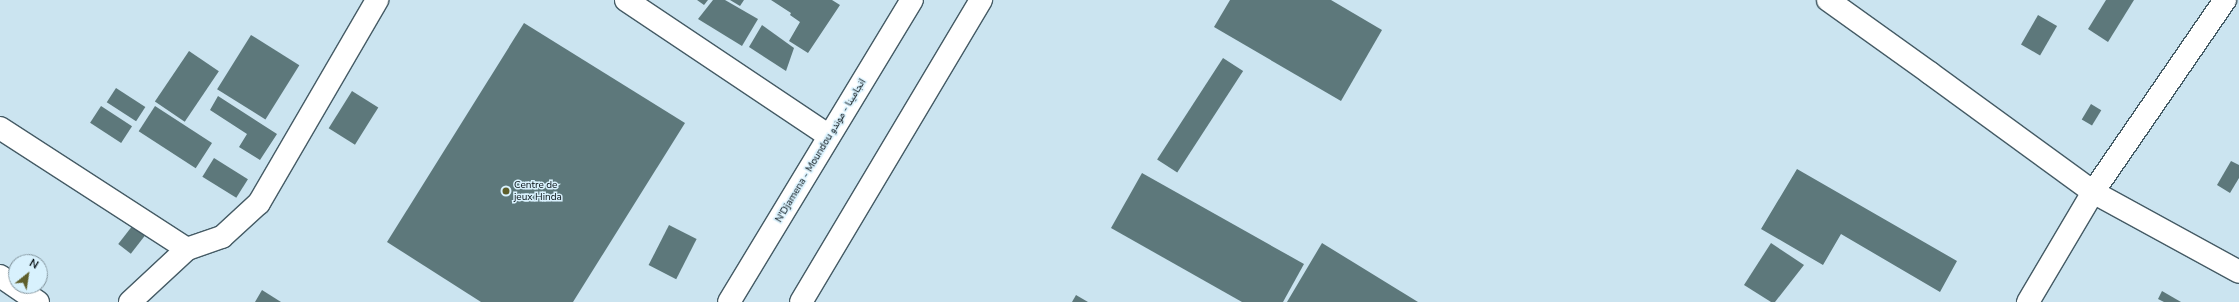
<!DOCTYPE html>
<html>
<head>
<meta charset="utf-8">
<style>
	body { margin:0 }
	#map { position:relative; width:2239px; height:302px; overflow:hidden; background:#cbe4f0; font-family:"Nunito Sans","Noto Sans Arabic",sans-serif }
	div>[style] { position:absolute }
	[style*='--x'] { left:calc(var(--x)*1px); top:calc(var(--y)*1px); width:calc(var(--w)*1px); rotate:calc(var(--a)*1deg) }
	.building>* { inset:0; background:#5d787b; transform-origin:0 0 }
	.roads { filter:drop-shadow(1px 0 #455b65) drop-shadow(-1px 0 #455b65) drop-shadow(0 1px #455b65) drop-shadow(0 -1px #455b65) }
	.minor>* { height:22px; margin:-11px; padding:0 11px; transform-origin:11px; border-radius:11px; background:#fff }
	.primary>* { height:22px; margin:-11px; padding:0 11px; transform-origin:11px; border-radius:11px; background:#fff }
	.dots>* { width:11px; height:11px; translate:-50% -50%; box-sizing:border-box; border:2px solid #d8f1fd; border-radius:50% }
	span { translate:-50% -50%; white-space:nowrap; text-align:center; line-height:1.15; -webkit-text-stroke:3px #d8f1fd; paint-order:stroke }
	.street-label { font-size:10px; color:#050d11 }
	.poi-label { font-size:10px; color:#050d11 }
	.left { translate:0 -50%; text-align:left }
	.north { position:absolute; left:8px; top:254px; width:40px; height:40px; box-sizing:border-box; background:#d8f1fd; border:1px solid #84969f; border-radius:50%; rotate:30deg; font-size:11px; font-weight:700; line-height:16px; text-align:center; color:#050d11 }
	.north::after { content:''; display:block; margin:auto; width:14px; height:18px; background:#5e5e2b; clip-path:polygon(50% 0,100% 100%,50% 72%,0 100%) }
</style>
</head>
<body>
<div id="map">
	<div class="building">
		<i style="clip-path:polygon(697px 0,708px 0,704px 5px)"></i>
		<i style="clip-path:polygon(713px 0,725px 0,758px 19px,742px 46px,698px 19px)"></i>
		<i style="clip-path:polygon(730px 0,744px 0,740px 6px)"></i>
		<i style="clip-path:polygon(771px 0,832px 0,840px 5px,808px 53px,789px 41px,800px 22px,790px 15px,791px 13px)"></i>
		<i style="clip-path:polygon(1230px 0,1331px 0,1382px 30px,1341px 101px,1214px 27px)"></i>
		<i style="clip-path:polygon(2106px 0,2134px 0,2108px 42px,2088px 29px)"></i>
		<i style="left:2038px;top:15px;width:22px;height:34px;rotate:30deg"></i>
		<i style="clip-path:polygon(524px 23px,685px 123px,573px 302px,481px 302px,387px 242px)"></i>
		<i style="clip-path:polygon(762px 25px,794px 48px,786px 71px,749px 47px)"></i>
		<i style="left:251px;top:35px;width:57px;height:64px;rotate:32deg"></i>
		<i style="left:189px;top:51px;width:36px;height:61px;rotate:34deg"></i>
		<i style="left:1223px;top:58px;width:24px;height:121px;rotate:33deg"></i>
		<i style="left:116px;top:88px;width:35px;height:17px;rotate:33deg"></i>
		<i style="left:352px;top:91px;width:31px;height:44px;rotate:32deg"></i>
		<i style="clip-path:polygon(218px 96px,277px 134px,260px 160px,239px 147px,247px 134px,210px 110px)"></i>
		<i style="left:2091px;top:104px;width:12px;height:18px;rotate:31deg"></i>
		<i style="left:101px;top:106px;width:37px;height:20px;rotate:33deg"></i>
		<i style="left:155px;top:106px;width:68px;height:30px;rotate:33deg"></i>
		<i style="left:214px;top:158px;width:40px;height:22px;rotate:32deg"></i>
		<i style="clip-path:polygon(2231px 161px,2239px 165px,2239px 178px,2230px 193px,2217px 185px)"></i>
		<i style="clip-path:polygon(1797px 169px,1957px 261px,1940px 292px,1841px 234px,1823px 265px,1761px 229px)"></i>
		<i style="clip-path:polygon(1142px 173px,1304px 264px,1283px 302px,1242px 302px,1111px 228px)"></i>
		<i style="left:133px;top:225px;width:16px;height:24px;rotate:38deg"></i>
		<i style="left:669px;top:225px;width:31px;height:45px;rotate:27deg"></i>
		<i style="clip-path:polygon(1322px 243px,1418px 302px,1287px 302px)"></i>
		<i style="clip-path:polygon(1771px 243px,1804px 265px,1775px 302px,1771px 302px,1744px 285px)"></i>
		<i style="clip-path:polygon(262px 290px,281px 302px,255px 302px)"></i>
		<i style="clip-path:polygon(2162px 291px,2181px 302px,2164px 302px,2158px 299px)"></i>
		<i style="clip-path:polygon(1076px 295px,1088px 302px,1072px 302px)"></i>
	</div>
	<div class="roads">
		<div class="minor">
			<i style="--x:626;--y:0;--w:244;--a:33.8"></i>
			<i style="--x:1828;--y:0;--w:125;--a:35.6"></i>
			<i style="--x:1930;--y:73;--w:202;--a:36.1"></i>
			<i style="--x:2093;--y:192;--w:166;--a:28.7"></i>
			<i style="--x:0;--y:128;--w:223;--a:32.9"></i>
			<i style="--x:130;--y:302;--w:78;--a:-42.9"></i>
			<i style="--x:187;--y:249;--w:37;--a:-19"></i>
			<i style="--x:222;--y:237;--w:50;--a:-42.6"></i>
			<i style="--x:259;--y:203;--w:235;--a:-59.8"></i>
			<i style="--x:2028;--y:302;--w:128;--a:-59.4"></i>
			<i style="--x:2093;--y:192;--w:233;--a:-55.5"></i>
		</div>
		<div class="primary">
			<i style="--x:0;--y:276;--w:46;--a:34.4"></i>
			<i style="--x:729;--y:302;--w:353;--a:-58.8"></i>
			<i style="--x:801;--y:302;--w:352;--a:-59.2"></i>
		</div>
	</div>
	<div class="dots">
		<i style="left:506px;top:191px;background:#5e5e2b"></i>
	</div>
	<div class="street-label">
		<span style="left:821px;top:151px;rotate:-59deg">N'Djamena - Moundou انجامينا - موندو</span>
	</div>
	<div class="poi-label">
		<span class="left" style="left:514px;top:191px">Centre de<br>jeux Hinda</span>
	</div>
	<div class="north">N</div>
</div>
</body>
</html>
